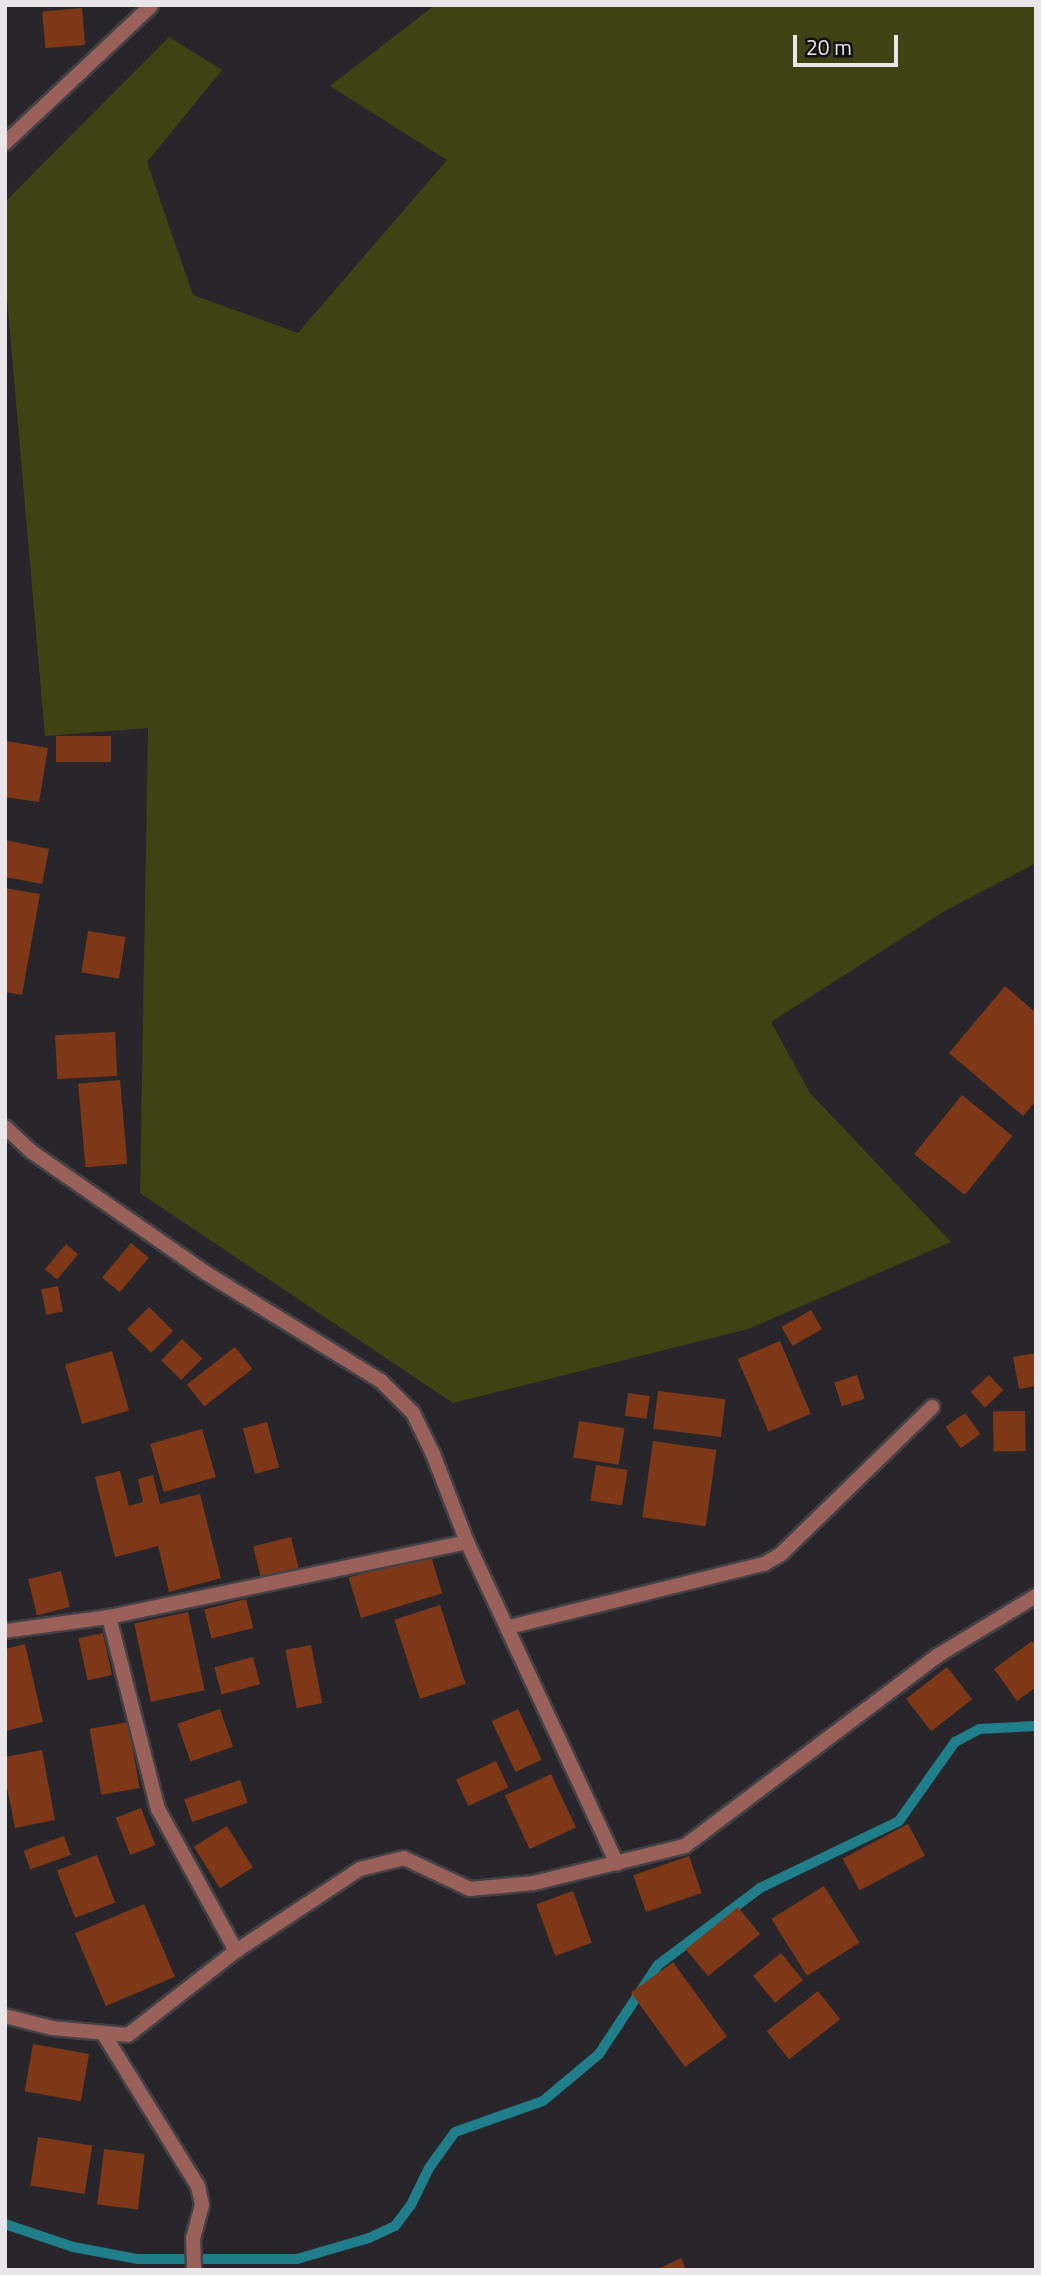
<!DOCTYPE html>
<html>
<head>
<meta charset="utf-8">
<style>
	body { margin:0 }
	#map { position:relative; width:1041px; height:2275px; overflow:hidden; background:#28262a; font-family:"Titillium Web",sans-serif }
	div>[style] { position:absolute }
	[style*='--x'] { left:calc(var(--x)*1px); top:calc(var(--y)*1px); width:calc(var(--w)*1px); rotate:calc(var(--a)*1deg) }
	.green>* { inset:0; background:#3f4313 }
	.stream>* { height:10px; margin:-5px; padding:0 5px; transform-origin:5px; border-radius:5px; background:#1f7e8a }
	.building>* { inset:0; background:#7e3818; transform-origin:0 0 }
	.roads { filter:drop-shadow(2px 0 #434145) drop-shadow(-2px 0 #434145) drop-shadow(0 2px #434145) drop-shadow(0 -2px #434145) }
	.street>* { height:14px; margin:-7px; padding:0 7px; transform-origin:7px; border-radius:7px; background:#9a615a }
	span { translate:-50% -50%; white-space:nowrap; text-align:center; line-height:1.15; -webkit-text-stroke:6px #111011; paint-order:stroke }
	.frame { position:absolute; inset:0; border:7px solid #e8e6e9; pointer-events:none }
	.scale { position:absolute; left:793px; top:35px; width:105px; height:32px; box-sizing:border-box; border:4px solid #e8e6e9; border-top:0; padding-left:9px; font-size:21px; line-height:24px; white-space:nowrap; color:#e8e6e9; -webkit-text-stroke:5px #111011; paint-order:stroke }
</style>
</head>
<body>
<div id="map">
	<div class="green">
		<i style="clip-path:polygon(435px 5px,1036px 5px,1036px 863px,943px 912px,771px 1022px,810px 1093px,951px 1242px,748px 1329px,453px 1403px,140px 1193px,148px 728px,45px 736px,5px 275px,5px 202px,169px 37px,222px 70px,147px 162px,193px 295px,298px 333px,447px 160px,330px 86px)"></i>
	</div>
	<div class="stream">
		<i style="--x:5;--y:2224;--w:72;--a:18.7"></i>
		<i style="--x:73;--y:2247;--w:65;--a:10.6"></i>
		<i style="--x:137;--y:2259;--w:160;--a:0"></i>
		<i style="--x:297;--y:2259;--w:75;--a:-16.3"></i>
		<i style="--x:369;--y:2238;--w:29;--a:-25"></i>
		<i style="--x:395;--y:2226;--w:26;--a:-53"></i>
		<i style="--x:411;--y:2205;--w:41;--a:-64.1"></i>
		<i style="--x:429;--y:2168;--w:44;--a:-54.2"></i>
		<i style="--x:455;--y:2132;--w:93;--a:-19.4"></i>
		<i style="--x:543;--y:2101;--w:73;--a:-40"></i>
		<i style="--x:599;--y:2054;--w:107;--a:-56.5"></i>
		<i style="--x:658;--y:1965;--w:128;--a:-37"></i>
		<i style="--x:760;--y:1888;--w:154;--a:-25.7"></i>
		<i style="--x:899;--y:1821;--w:97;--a:-54.7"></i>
		<i style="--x:955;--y:1742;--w:27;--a:-28"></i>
		<i style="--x:979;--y:1729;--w:57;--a:-3"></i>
	</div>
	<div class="building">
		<i style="left:82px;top:8px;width:37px;height:40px;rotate:85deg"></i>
		<i style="left:56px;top:736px;width:55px;height:26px"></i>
		<i style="clip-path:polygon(6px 741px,48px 748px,39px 802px,5px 797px)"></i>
		<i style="clip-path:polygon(5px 840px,49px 849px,42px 884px,5px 877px)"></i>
		<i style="clip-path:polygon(5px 888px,40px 894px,22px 995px,5px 992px)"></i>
		<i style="left:88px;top:931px;width:38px;height:42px;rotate:9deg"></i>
		<i style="clip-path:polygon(1005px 986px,1036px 1013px,1036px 1101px,1023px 1116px,949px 1053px)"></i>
		<i style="left:115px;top:1032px;width:44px;height:60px;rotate:87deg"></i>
		<i style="left:120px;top:1080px;width:84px;height:42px;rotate:85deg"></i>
		<i style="left:962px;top:1095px;width:65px;height:76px;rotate:39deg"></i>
		<i style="left:131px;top:1243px;width:23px;height:45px;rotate:40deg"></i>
		<i style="left:66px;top:1244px;width:16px;height:33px;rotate:40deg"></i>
		<i style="left:58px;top:1286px;width:26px;height:17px;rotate:79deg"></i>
		<i style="left:149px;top:1307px;width:34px;height:31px;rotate:45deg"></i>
		<i style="left:811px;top:1310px;width:22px;height:34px;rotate:60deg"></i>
		<i style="left:182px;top:1339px;width:28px;height:30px;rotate:44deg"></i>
		<i style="left:780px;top:1341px;width:79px;height:46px;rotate:67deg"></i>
		<i style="left:235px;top:1347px;width:28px;height:61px;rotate:52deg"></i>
		<i style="left:112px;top:1351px;width:62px;height:49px;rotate:74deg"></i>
		<i style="clip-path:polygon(1036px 1353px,1036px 1386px,1019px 1389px,1013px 1357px)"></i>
		<i style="left:857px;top:1375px;width:25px;height:24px;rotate:72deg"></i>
		<i style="left:989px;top:1375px;width:21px;height:25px;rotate:47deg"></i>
		<i style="left:658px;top:1391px;width:68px;height:38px;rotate:7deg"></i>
		<i style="left:628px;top:1393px;width:22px;height:23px;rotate:8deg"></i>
		<i style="left:1025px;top:1411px;width:40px;height:32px;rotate:89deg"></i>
		<i style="left:965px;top:1413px;width:26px;height:24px;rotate:54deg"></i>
		<i style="left:579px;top:1421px;width:46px;height:37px;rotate:9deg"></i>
		<i style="left:267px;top:1422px;width:47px;height:25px;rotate:75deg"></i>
		<i style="left:202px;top:1429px;width:50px;height:54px;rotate:74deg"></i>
		<i style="left:653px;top:1441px;width:64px;height:77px;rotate:8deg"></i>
		<i style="left:596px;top:1465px;width:32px;height:36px;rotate:9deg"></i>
		<i style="clip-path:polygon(120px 1471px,129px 1506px,143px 1502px,138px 1479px,153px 1475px,160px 1504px,200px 1494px,221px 1578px,169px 1592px,158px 1546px,115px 1557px,95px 1477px)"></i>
		<i style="left:291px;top:1537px;width:34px;height:39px;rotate:76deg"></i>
		<i style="left:430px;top:1553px;width:42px;height:85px;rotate:73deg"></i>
		<i style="left:61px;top:1571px;width:37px;height:34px;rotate:76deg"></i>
		<i style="left:246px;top:1599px;width:30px;height:43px;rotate:76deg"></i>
		<i style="left:440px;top:1605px;width:83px;height:48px;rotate:72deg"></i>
		<i style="left:188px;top:1612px;width:80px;height:55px;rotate:78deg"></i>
		<i style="left:103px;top:1633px;width:43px;height:25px;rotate:78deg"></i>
		<i style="clip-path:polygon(1032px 1641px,1036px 1646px,1036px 1687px,1017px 1701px,994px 1669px)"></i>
		<i style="clip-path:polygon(25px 1644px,43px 1722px,5px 1731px,5px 1649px)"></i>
		<i style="left:311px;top:1645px;width:59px;height:26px;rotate:79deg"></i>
		<i style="left:253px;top:1657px;width:28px;height:40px;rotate:75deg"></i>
		<i style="left:947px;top:1667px;width:41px;height:52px;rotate:52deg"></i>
		<i style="left:220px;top:1709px;width:40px;height:45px;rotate:71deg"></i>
		<i style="left:518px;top:1709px;width:56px;height:29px;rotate:65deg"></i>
		<i style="left:128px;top:1722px;width:67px;height:39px;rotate:80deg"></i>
		<i style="clip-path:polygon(42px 1750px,55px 1820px,15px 1828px,5px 1777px,5px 1757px)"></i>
		<i style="left:496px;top:1761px;width:29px;height:44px;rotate:65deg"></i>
		<i style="left:551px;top:1774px;width:59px;height:51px;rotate:65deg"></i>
		<i style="left:240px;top:1780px;width:24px;height:59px;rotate:71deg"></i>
		<i style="left:141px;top:1808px;width:40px;height:27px;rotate:69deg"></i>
		<i style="left:908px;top:1824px;width:36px;height:74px;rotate:62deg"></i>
		<i style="left:227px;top:1826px;width:49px;height:39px;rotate:58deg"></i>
		<i style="left:64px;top:1836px;width:20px;height:43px;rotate:70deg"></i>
		<i style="left:97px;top:1855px;width:51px;height:43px;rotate:69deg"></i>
		<i style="left:689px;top:1856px;width:39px;height:59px;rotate:71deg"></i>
		<i style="left:824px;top:1886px;width:67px;height:62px;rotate:58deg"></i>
		<i style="left:573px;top:1891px;width:55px;height:39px;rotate:70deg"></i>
		<i style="left:144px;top:1904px;width:79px;height:75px;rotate:67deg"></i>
		<i style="left:738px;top:1907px;width:35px;height:67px;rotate:51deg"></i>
		<i style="left:781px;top:1953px;width:35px;height:36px;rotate:51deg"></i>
		<i style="left:673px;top:1962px;width:92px;height:52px;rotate:54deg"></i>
		<i style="left:818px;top:1991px;width:36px;height:65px;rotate:52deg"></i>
		<i style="left:33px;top:2044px;width:57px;height:48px;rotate:10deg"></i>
		<i style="left:38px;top:2137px;width:55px;height:49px;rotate:9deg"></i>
		<i style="left:104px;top:2149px;width:41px;height:56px;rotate:7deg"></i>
		<i style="clip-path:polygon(681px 2258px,686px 2270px,656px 2270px)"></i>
	</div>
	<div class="roads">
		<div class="street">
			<i style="--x:5;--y:143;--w:200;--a:-43.2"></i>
			<i style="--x:5;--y:1127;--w:37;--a:43"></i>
			<i style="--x:32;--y:1152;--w:212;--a:34.8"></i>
			<i style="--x:206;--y:1273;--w:206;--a:31.7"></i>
			<i style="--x:381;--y:1381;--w:45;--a:45"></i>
			<i style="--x:413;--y:1413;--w:46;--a:64"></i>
			<i style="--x:433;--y:1454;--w:94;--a:68.9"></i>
			<i style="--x:467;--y:1542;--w:355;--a:65"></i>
			<i style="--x:109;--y:1617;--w:198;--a:75.7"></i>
			<i style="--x:158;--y:1809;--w:162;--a:61.2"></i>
			<i style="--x:509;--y:1627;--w:263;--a:-13.9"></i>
			<i style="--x:764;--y:1564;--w:20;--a:-30"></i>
			<i style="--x:781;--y:1554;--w:211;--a:-44.2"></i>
			<i style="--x:5;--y:1631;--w:105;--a:-7.7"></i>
			<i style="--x:109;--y:1617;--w:366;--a:-11.8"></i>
			<i style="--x:5;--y:2016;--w:49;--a:14.3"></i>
			<i style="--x:52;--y:2028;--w:76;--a:5.3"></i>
			<i style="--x:128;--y:2035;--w:137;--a:-37.9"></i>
			<i style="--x:236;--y:1951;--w:149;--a:-33.5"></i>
			<i style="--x:360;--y:1869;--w:45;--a:-14"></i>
			<i style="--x:404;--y:1858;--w:73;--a:25.2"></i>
			<i style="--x:470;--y:1889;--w:64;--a:-5.4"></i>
			<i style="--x:534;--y:1883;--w:155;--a:-13.8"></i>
			<i style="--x:685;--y:1846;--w:316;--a:-37"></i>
			<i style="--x:937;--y:1656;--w:116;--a:-31.2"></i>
			<i style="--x:103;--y:2033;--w:180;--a:58.2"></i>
			<i style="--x:198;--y:2186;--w:19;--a:78"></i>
			<i style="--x:202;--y:2205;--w:34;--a:105"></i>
			<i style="--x:193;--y:2238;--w:32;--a:88"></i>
		</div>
	</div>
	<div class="frame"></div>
	<div class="scale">20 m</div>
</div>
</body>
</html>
